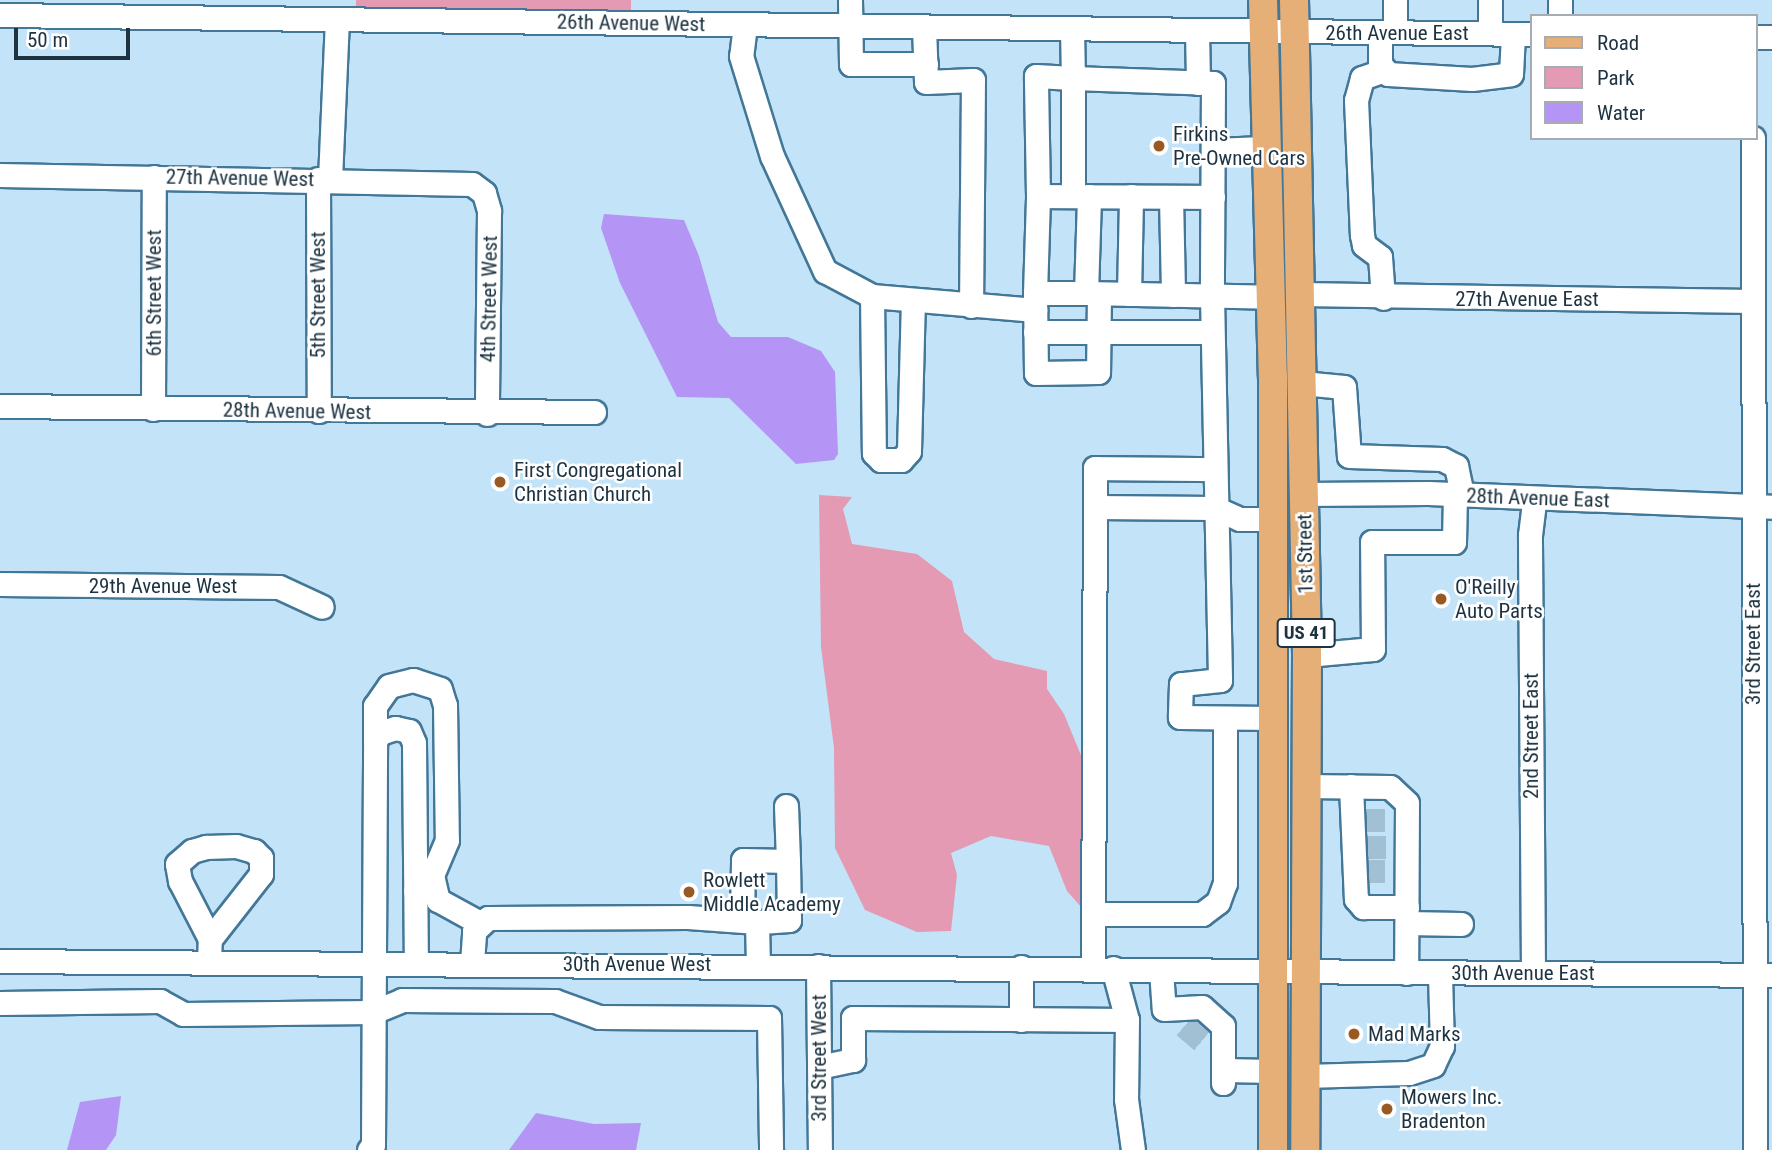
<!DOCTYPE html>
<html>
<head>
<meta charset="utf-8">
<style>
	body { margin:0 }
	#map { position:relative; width:1772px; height:1150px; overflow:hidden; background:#c3e3f9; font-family:"Roboto Condensed",sans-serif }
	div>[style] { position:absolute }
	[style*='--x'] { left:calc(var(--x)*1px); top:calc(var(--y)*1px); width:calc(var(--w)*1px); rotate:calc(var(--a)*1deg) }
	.green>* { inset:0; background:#e39ab2 }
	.water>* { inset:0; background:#b494f5 }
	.minor-tunnel>* { height:23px; margin-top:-11.5px; transform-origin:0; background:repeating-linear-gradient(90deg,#a2c0d4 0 23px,transparent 0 34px) }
	.roads { filter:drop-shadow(2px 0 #437798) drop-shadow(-2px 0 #437798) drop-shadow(0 2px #437798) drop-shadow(0 -2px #437798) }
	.minor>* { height:23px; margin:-11.5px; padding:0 11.5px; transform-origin:11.5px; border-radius:11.5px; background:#fff }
	.major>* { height:28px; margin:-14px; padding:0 14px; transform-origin:14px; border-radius:14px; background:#e6af78 }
	.dots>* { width:19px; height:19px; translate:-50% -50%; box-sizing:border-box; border:4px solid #fff; border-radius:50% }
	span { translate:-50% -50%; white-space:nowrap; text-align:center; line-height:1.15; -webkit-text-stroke:5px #fff; paint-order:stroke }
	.shield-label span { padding:2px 5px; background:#fff; border:2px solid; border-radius:5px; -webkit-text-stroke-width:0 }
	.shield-label { font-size:19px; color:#1d3341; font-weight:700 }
	.street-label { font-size:21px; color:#1d3341 }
	.poi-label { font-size:21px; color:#1d3341 }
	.left { translate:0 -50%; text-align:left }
	.legend { position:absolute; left:1530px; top:14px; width:228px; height:126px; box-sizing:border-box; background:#fff; border:2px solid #a5adb3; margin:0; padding:9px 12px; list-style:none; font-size:21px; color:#1d3341 }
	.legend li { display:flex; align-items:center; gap:14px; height:35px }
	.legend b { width:35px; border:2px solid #a5adb3 }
	.scale { position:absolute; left:14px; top:28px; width:116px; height:32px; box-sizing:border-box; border:4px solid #1d3341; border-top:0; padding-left:9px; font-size:21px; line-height:24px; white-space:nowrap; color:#1d3341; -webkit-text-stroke:5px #fff; paint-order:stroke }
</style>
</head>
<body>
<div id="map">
	<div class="green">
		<i style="clip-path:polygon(356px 0,631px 0,631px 14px,356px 10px)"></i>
		<i style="clip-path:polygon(819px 495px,852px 497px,843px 509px,852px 544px,917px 554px,952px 581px,964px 632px,994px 659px,1047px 671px,1047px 689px,1064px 714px,1106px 816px,1091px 842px,1096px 924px,1067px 891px,1049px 846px,991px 836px,951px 853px,957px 875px,951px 931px,917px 932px,865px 910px,835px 848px,834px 748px,821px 647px)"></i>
	</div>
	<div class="water">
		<i style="clip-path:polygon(604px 214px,684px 220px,699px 256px,718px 322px,731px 337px,788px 337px,821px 351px,835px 372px,838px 454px,834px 460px,796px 464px,729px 398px,677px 397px,620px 283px,601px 228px)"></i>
		<i style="clip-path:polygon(121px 1096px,116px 1135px,106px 1150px,67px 1150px,80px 1102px)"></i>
		<i style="clip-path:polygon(536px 1113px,594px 1124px,641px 1123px,636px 1150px,509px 1150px)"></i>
	</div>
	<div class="minor-tunnel">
		<i style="--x:1362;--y:820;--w:30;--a:0"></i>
		<i style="--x:1363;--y:847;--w:30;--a:0"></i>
		<i style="--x:1362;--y:871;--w:31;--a:0"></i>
		<i style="--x:1184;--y:1026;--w:25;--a:40"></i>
	</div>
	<div class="roads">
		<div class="minor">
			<i style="--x:850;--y:0;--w:64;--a:89.1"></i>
			<i style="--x:851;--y:64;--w:75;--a:0"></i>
			<i style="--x:1395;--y:0;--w:32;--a:90"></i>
			<i style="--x:1560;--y:0;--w:16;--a:90"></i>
			<i style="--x:0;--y:15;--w:1532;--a:0.71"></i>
			<i style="--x:745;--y:25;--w:31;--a:97"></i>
			<i style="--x:741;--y:56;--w:105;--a:72.8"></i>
			<i style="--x:772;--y:156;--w:127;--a:65.3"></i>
			<i style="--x:825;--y:271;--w:53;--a:28"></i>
			<i style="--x:872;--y:296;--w:164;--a:4.9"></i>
			<i style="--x:924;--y:27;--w:55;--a:87.9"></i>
			<i style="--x:926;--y:82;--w:47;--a:-2.4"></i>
			<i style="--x:973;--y:80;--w:226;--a:90.5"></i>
			<i style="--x:1072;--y:28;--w:50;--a:88.9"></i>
			<i style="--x:1073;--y:78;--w:140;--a:2"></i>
			<i style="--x:1213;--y:83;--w:213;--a:90.3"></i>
			<i style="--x:1212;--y:296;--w:384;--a:88.8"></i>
			<i style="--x:1220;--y:680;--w:39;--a:174"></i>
			<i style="--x:1181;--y:684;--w:33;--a:92"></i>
			<i style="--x:1180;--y:717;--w:93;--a:0.6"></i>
			<i style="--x:1197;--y:30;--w:53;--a:88.9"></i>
			<i style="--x:1380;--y:32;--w:32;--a:90"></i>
			<i style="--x:1380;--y:64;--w:13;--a:51"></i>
			<i style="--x:1388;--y:74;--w:84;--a:3.4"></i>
			<i style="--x:1472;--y:79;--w:39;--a:-7"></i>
			<i style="--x:1511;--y:74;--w:40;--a:-87.1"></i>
			<i style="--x:1490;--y:33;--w:33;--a:-90"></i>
			<i style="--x:1756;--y:37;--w:16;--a:0"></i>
			<i style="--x:1382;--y:71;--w:21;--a:161"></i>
			<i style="--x:1362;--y:78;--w:23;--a:105"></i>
			<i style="--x:1356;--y:100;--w:135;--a:87.5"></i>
			<i style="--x:1362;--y:235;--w:10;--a:79"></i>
			<i style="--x:1364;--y:245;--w:20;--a:37"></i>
			<i style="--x:1380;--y:257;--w:41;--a:85.8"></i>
			<i style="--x:1753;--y:138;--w:1012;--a:89.89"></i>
			<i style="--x:1213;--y:150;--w:51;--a:-2.2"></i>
			<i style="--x:0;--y:175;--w:472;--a:1.1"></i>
			<i style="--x:472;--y:184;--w:15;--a:37"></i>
			<i style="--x:484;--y:193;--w:19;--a:74"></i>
			<i style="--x:489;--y:211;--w:203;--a:90.6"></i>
			<i style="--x:318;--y:179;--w:232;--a:89.8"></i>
			<i style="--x:330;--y:179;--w:160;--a:-87.5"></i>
			<i style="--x:1038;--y:196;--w:120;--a:-91"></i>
			<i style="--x:1036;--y:76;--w:37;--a:3"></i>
			<i style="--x:1073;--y:78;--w:117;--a:90"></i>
			<i style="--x:1171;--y:197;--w:98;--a:88.8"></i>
			<i style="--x:1035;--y:293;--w:97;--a:-88.2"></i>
			<i style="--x:1038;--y:196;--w:175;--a:0.3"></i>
			<i style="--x:1086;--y:293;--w:97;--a:-88.2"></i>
			<i style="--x:1099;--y:294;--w:78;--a:90.7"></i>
			<i style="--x:1098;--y:372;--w:62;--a:179.1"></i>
			<i style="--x:1036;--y:373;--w:80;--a:-90.7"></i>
			<i style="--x:1035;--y:293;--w:51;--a:0"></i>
			<i style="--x:1086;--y:293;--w:184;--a:1.2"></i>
			<i style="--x:1129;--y:294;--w:98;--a:-88.8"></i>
			<i style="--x:1301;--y:294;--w:452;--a:0.9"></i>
			<i style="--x:872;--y:296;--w:157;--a:89.3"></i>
			<i style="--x:874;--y:453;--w:10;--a:45"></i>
			<i style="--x:881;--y:460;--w:20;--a:0"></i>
			<i style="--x:901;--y:460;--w:12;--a:-48"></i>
			<i style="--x:909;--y:451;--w:150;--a:-88.5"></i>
			<i style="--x:1035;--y:332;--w:177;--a:0"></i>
			<i style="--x:1302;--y:383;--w:42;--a:5.4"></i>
			<i style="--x:1344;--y:387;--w:69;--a:85.9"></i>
			<i style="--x:1349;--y:456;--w:93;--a:1.8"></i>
			<i style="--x:1442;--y:459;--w:16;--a:27"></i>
			<i style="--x:1456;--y:466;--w:30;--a:78"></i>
			<i style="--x:0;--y:406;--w:594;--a:0.58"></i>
			<i style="--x:153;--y:409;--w:232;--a:-89.8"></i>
			<i style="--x:1304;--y:494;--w:124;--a:-0.5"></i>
			<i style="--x:1428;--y:493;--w:344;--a:2.3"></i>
			<i style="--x:1095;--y:507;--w:120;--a:0.5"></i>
			<i style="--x:1215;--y:508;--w:27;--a:24"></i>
			<i style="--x:1240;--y:519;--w:33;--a:0"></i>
			<i style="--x:0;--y:584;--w:279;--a:0.6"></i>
			<i style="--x:279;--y:587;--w:47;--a:24.9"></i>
			<i style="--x:1307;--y:655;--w:66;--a:-5.2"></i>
			<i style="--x:1373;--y:649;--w:107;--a:-90.5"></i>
			<i style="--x:1372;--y:542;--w:82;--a:0"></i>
			<i style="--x:1454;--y:542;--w:47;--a:-88.8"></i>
			<i style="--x:375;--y:741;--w:35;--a:-90"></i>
			<i style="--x:375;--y:706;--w:24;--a:-55"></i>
			<i style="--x:389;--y:686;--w:25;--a:-14"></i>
			<i style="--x:413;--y:680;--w:28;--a:18"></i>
			<i style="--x:440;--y:689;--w:17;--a:73"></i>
			<i style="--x:445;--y:705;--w:135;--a:89.2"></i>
			<i style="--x:447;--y:840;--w:38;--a:113"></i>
			<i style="--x:432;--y:875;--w:23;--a:137"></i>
			<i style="--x:1304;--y:786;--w:86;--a:0.7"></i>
			<i style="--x:1390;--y:787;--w:23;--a:43"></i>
			<i style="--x:1407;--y:803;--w:170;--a:90.3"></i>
			<i style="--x:1351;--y:786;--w:113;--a:87.5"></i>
			<i style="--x:1356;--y:899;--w:11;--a:49"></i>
			<i style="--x:1363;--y:907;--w:44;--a:0"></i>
			<i style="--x:786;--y:806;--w:55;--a:87.9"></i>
			<i style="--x:432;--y:875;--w:26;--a:77"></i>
			<i style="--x:438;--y:900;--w:46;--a:28.8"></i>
			<i style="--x:1093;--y:914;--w:109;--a:0"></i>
			<i style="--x:1202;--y:914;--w:20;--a:-37"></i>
			<i style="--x:1218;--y:902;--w:20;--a:-70"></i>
			<i style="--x:1225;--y:883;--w:165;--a:-90"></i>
			<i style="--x:742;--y:920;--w:60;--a:-89"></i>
			<i style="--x:743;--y:860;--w:45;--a:1.3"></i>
			<i style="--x:788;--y:861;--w:59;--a:89"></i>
			<i style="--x:789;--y:920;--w:32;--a:176"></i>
			<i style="--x:1407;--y:923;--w:54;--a:1.1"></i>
			<i style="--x:0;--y:961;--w:1772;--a:0.45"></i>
			<i style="--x:209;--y:962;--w:23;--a:-88"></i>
			<i style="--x:210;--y:939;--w:65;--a:-117.3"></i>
			<i style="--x:180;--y:881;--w:17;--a:-100"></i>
			<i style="--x:177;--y:864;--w:20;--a:-41"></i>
			<i style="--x:192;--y:851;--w:15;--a:-16"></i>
			<i style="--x:206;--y:847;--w:30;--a:-2"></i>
			<i style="--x:236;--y:846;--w:19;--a:16"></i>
			<i style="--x:254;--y:851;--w:10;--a:45"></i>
			<i style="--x:261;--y:858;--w:16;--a:90"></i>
			<i style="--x:261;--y:874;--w:83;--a:128.1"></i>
			<i style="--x:472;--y:963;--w:32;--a:-86"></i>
			<i style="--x:474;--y:931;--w:19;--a:-43"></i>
			<i style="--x:488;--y:918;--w:200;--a:-0.3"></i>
			<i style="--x:688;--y:917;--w:69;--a:4.1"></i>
			<i style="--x:757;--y:922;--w:43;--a:88.7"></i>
			<i style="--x:818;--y:966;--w:184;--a:89.4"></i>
			<i style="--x:1021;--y:967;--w:53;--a:90"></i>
			<i style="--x:1093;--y:968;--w:500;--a:-89.77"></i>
			<i style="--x:1095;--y:468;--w:120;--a:0.5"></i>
			<i style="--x:1113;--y:968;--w:54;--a:74.9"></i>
			<i style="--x:1127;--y:1020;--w:79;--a:90.7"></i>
			<i style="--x:1126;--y:1099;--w:51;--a:82.2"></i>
			<i style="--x:1161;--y:970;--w:39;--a:86"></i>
			<i style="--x:1164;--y:1009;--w:38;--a:-3"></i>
			<i style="--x:1202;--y:1007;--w:28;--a:42"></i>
			<i style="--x:1223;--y:1026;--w:57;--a:90"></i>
			<i style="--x:1533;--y:972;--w:437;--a:-90.4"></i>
			<i style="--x:1530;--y:535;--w:35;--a:-83"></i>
			<i style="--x:0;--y:1003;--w:160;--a:-0.7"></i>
			<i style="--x:160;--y:1001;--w:26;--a:29"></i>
			<i style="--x:183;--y:1014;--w:190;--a:-0.6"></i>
			<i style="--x:373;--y:1012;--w:31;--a:-22"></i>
			<i style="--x:402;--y:1000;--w:153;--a:0.4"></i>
			<i style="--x:555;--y:1001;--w:47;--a:20"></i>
			<i style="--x:599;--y:1017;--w:170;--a:0.3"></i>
			<i style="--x:769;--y:1018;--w:132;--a:89.1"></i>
			<i style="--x:819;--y:1067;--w:35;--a:-12"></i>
			<i style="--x:853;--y:1060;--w:42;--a:-90"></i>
			<i style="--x:853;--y:1018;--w:274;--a:0.4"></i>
			<i style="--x:1223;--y:1070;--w:50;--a:1.1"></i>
			<i style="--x:1305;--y:1076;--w:104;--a:-1.7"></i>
			<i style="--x:1409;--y:1073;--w:25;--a:-18"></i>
			<i style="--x:1433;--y:1065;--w:21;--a:-65"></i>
			<i style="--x:1442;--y:1046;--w:73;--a:-91.6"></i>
			<i style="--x:369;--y:1150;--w:6;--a:-51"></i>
			<i style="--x:373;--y:1145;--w:404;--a:-89.7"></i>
			<i style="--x:375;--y:741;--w:9;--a:-58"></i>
			<i style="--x:380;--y:733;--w:16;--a:-18"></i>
			<i style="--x:395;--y:728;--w:14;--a:12"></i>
			<i style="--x:409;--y:731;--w:13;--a:67"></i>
			<i style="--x:414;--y:743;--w:220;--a:89.5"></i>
		</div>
		<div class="major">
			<i style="--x:1263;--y:0;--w:377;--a:88.5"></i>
			<i style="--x:1273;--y:377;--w:773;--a:90"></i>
			<i style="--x:1294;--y:0;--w:655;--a:88.86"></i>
			<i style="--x:1307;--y:655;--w:495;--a:90.2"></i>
		</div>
	</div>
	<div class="dots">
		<i style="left:1159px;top:146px;background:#995922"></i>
		<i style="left:500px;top:482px;background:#995922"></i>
		<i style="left:1441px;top:599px;background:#995922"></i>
		<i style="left:689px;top:892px;background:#995922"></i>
		<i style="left:1354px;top:1034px;background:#995922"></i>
		<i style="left:1387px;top:1109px;background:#995922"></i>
	</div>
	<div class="shield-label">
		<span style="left:1306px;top:633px">US 41</span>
	</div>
	<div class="street-label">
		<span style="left:631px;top:23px;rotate:1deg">26th Avenue West</span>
		<span style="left:1397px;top:33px">26th Avenue East</span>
		<span style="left:240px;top:178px;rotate:1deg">27th Avenue West</span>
		<span style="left:154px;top:293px;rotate:-90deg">6th Street West</span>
		<span style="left:318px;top:295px;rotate:-90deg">5th Street West</span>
		<span style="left:489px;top:299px;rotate:-89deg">4th Street West</span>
		<span style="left:1527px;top:299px">27th Avenue East</span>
		<span style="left:297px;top:411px;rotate:1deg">28th Avenue West</span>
		<span style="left:1538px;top:498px;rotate:2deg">28th Avenue East</span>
		<span style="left:1305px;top:554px;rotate:-91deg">1st Street</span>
		<span style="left:163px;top:586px">29th Avenue West</span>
		<span style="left:1753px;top:644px;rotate:-90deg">3rd Street East</span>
		<span style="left:1531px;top:736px;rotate:-90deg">2nd Street East</span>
		<span style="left:637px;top:964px">30th Avenue West</span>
		<span style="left:1523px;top:973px">30th Avenue East</span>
		<span style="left:819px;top:1058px;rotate:-90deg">3rd Street West</span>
	</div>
	<div class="poi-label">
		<span class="left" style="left:1173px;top:146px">Firkins<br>Pre-Owned Cars</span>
		<span class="left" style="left:514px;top:482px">First Congregational<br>Christian Church</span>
		<span class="left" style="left:1455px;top:599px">O'Reilly<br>Auto Parts</span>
		<span class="left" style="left:703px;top:892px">Rowlett<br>Middle Academy</span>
		<span class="left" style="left:1368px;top:1034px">Mad Marks</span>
		<span class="left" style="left:1401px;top:1109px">Mowers Inc.<br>Bradenton</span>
	</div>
	<ul class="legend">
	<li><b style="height:9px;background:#e6af78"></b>Road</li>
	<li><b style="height:19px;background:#e39ab2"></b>Park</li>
	<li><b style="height:19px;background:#b494f5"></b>Water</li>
	</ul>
	<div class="scale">50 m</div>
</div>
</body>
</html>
